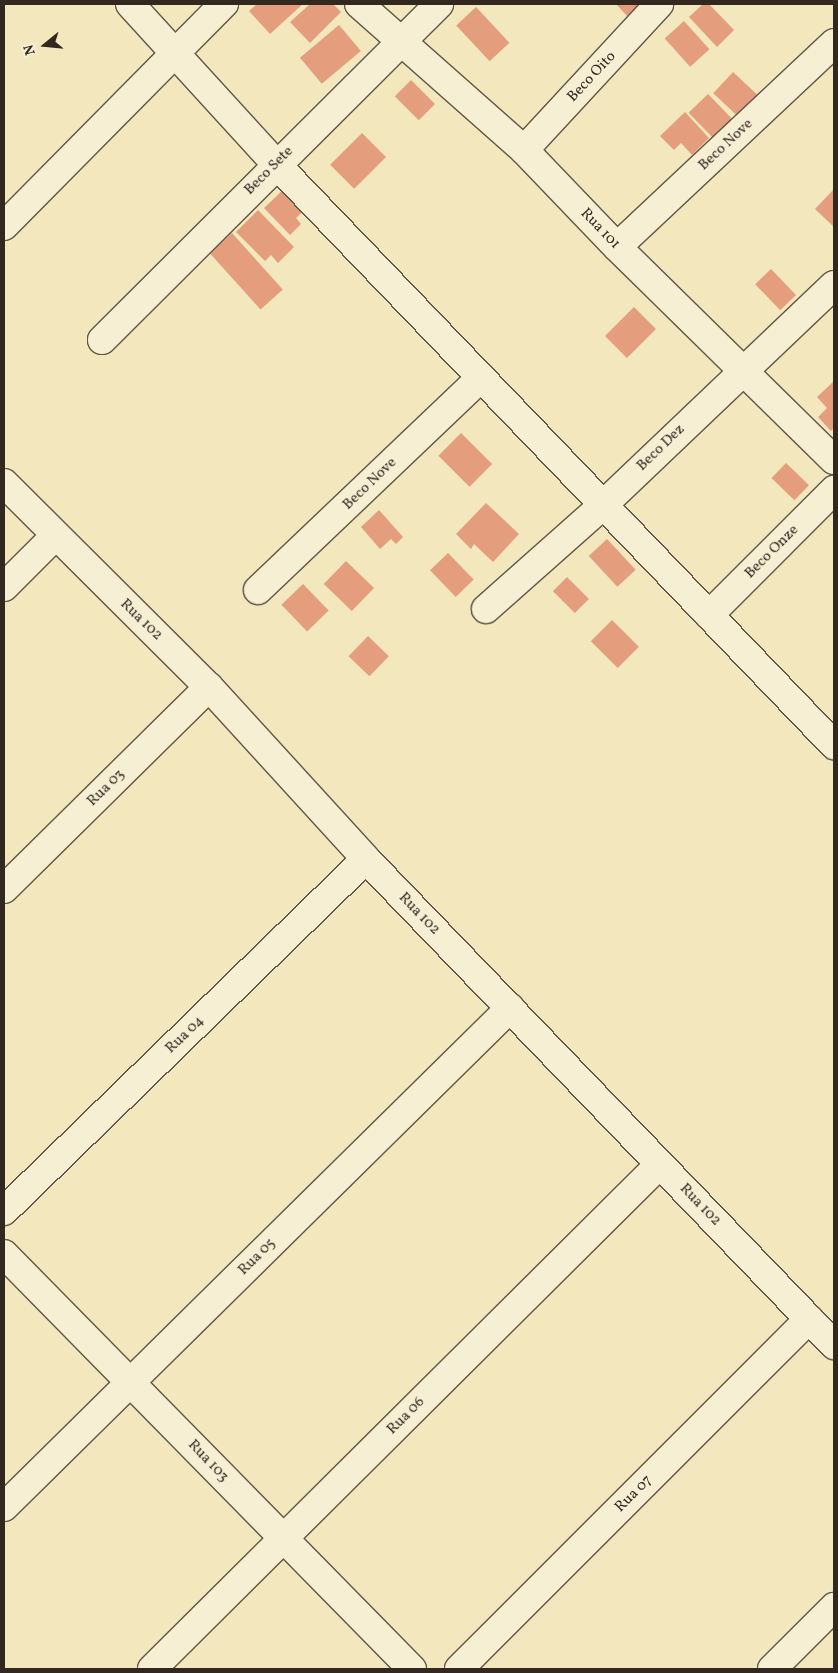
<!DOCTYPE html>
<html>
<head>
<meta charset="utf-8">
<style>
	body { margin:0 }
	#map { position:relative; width:838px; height:1673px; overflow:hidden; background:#f2e7bd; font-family:Vollkorn,serif }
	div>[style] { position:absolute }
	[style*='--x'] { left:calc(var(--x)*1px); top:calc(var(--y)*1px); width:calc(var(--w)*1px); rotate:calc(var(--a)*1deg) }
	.building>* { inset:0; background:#e59e7d; transform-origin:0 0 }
	.roads { filter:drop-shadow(1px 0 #625847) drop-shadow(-1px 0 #625847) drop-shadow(0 1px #625847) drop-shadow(0 -1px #625847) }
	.minor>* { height:28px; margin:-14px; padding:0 14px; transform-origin:14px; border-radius:14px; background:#f7efd4 }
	span { translate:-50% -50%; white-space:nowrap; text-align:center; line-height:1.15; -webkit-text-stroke:4px #f7efd4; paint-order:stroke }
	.street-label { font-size:15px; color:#322820 }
	.frame { position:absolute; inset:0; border:5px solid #322820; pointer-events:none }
	.north { position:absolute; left:20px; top:20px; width:50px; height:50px; -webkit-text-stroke:4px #f7efd4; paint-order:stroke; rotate:253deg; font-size:14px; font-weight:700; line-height:20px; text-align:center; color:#322820 }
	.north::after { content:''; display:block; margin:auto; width:18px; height:22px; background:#322820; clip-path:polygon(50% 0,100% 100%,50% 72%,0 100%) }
</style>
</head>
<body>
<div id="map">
	<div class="building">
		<i style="clip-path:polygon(257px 4px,303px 4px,270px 34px,249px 11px)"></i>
		<i style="clip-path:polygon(310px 4px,333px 4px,341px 12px,310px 43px,290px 22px)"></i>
		<i style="clip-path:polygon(616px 4px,642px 4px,628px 17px)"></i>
		<i style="clip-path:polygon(703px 4px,709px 4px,734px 30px,717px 47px,689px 17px)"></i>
		<i style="left:476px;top:7px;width:49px;height:27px;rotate:47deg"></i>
		<i style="left:684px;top:21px;width:38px;height:26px;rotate:48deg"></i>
		<i style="left:339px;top:25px;width:34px;height:51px;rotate:50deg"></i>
		<i style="left:733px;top:72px;width:37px;height:29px;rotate:43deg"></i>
		<i style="left:411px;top:80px;width:34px;height:23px;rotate:45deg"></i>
		<i style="left:708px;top:94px;width:37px;height:27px;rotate:46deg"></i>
		<i style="clip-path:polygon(685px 112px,709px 138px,692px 155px,681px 143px,674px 150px,660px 136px)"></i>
		<i style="left:362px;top:133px;width:34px;height:45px;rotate:45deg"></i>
		<i style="clip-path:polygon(285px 188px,305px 209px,296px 218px,301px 224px,290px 235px,264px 208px)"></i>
		<i style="clip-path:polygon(834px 189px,834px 227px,815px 209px)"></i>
		<i style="clip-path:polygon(258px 210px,294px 247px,278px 263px,271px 255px,265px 261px,236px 232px)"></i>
		<i style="left:232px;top:233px;width:76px;height:30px;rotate:48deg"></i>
		<i style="left:771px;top:269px;width:36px;height:22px;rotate:46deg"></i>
		<i style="left:634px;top:307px;width:31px;height:41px;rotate:45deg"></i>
		<i style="clip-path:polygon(834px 381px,834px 428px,831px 431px,818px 417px,827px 408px,817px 397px)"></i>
		<i style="left:461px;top:433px;width:44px;height:32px;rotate:45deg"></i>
		<i style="left:786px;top:463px;width:32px;height:21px;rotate:44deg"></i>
		<i style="clip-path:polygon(486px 503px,519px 534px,493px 562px,474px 544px,471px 549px,456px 534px)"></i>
		<i style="clip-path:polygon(379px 510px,403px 537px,396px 544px,391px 539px,380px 549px,361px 527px)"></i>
		<i style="left:607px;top:539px;width:42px;height:25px;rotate:47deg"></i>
		<i style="left:448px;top:553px;width:37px;height:25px;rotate:46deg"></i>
		<i style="left:346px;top:561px;width:39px;height:32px;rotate:44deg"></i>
		<i style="left:567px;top:577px;width:31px;height:20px;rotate:45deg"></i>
		<i style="left:303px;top:584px;width:37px;height:30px;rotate:46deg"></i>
		<i style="left:612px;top:620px;width:38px;height:30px;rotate:45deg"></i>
		<i style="left:368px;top:636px;width:29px;height:28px;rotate:44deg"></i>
	</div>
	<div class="roads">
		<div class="minor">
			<i style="--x:130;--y:4;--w:217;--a:47.6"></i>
			<i style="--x:276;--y:164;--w:806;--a:46.16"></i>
			<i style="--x:359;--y:4;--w:220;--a:41.5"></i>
			<i style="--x:524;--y:150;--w:134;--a:46.2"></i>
			<i style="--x:617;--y:247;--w:304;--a:44.5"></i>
			<i style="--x:524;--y:150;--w:199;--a:-47.2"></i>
			<i style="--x:4;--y:226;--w:313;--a:-45.3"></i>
			<i style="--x:617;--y:247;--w:298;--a:-43.2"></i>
			<i style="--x:102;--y:340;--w:476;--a:-44.9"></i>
			<i style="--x:4;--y:483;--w:289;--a:44.9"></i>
			<i style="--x:209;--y:687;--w:233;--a:47.6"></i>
			<i style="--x:366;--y:859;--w:675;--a:46.08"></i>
			<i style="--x:4;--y:587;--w:72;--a:-45"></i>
			<i style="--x:258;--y:590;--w:308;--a:-43.6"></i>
			<i style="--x:486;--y:609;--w:157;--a:-41.6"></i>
			<i style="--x:603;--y:505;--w:319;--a:-43.6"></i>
			<i style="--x:709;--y:615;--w:177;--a:-45"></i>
			<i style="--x:4;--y:889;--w:288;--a:-44.6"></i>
			<i style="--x:4;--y:1211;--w:505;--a:-44.2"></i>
			<i style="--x:4;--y:1254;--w:582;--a:45.49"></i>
			<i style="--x:4;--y:1507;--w:711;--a:-44.6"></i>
			<i style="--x:152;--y:1669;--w:716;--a:-44.83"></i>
			<i style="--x:459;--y:1669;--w:495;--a:-45"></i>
			<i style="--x:772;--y:1669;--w:88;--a:-45"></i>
		</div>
	</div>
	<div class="street-label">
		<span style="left:592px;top:77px;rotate:-47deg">Beco Oito</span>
		<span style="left:726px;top:145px;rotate:-43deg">Beco Nove</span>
		<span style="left:269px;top:171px;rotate:-45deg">Beco Sete</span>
		<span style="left:600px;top:229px;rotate:46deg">Rua 101</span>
		<span style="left:661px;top:448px;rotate:-44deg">Beco Dez</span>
		<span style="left:370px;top:484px;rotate:-44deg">Beco Nove</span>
		<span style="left:772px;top:552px;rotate:-45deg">Beco Onze</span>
		<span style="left:141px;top:620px;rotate:44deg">Rua 102</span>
		<span style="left:106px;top:788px;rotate:-45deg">Rua 03</span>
		<span style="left:419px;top:914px;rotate:46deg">Rua 102</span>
		<span style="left:185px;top:1035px;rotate:-44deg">Rua 04</span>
		<span style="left:700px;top:1205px;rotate:46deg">Rua 102</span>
		<span style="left:257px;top:1257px;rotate:-45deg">Rua 05</span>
		<span style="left:406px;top:1416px;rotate:-45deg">Rua 06</span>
		<span style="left:208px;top:1461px;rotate:46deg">Rua 103</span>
		<span style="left:634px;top:1494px;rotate:-45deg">Rua 07</span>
	</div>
	<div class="frame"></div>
	<div class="north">N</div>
</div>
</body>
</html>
